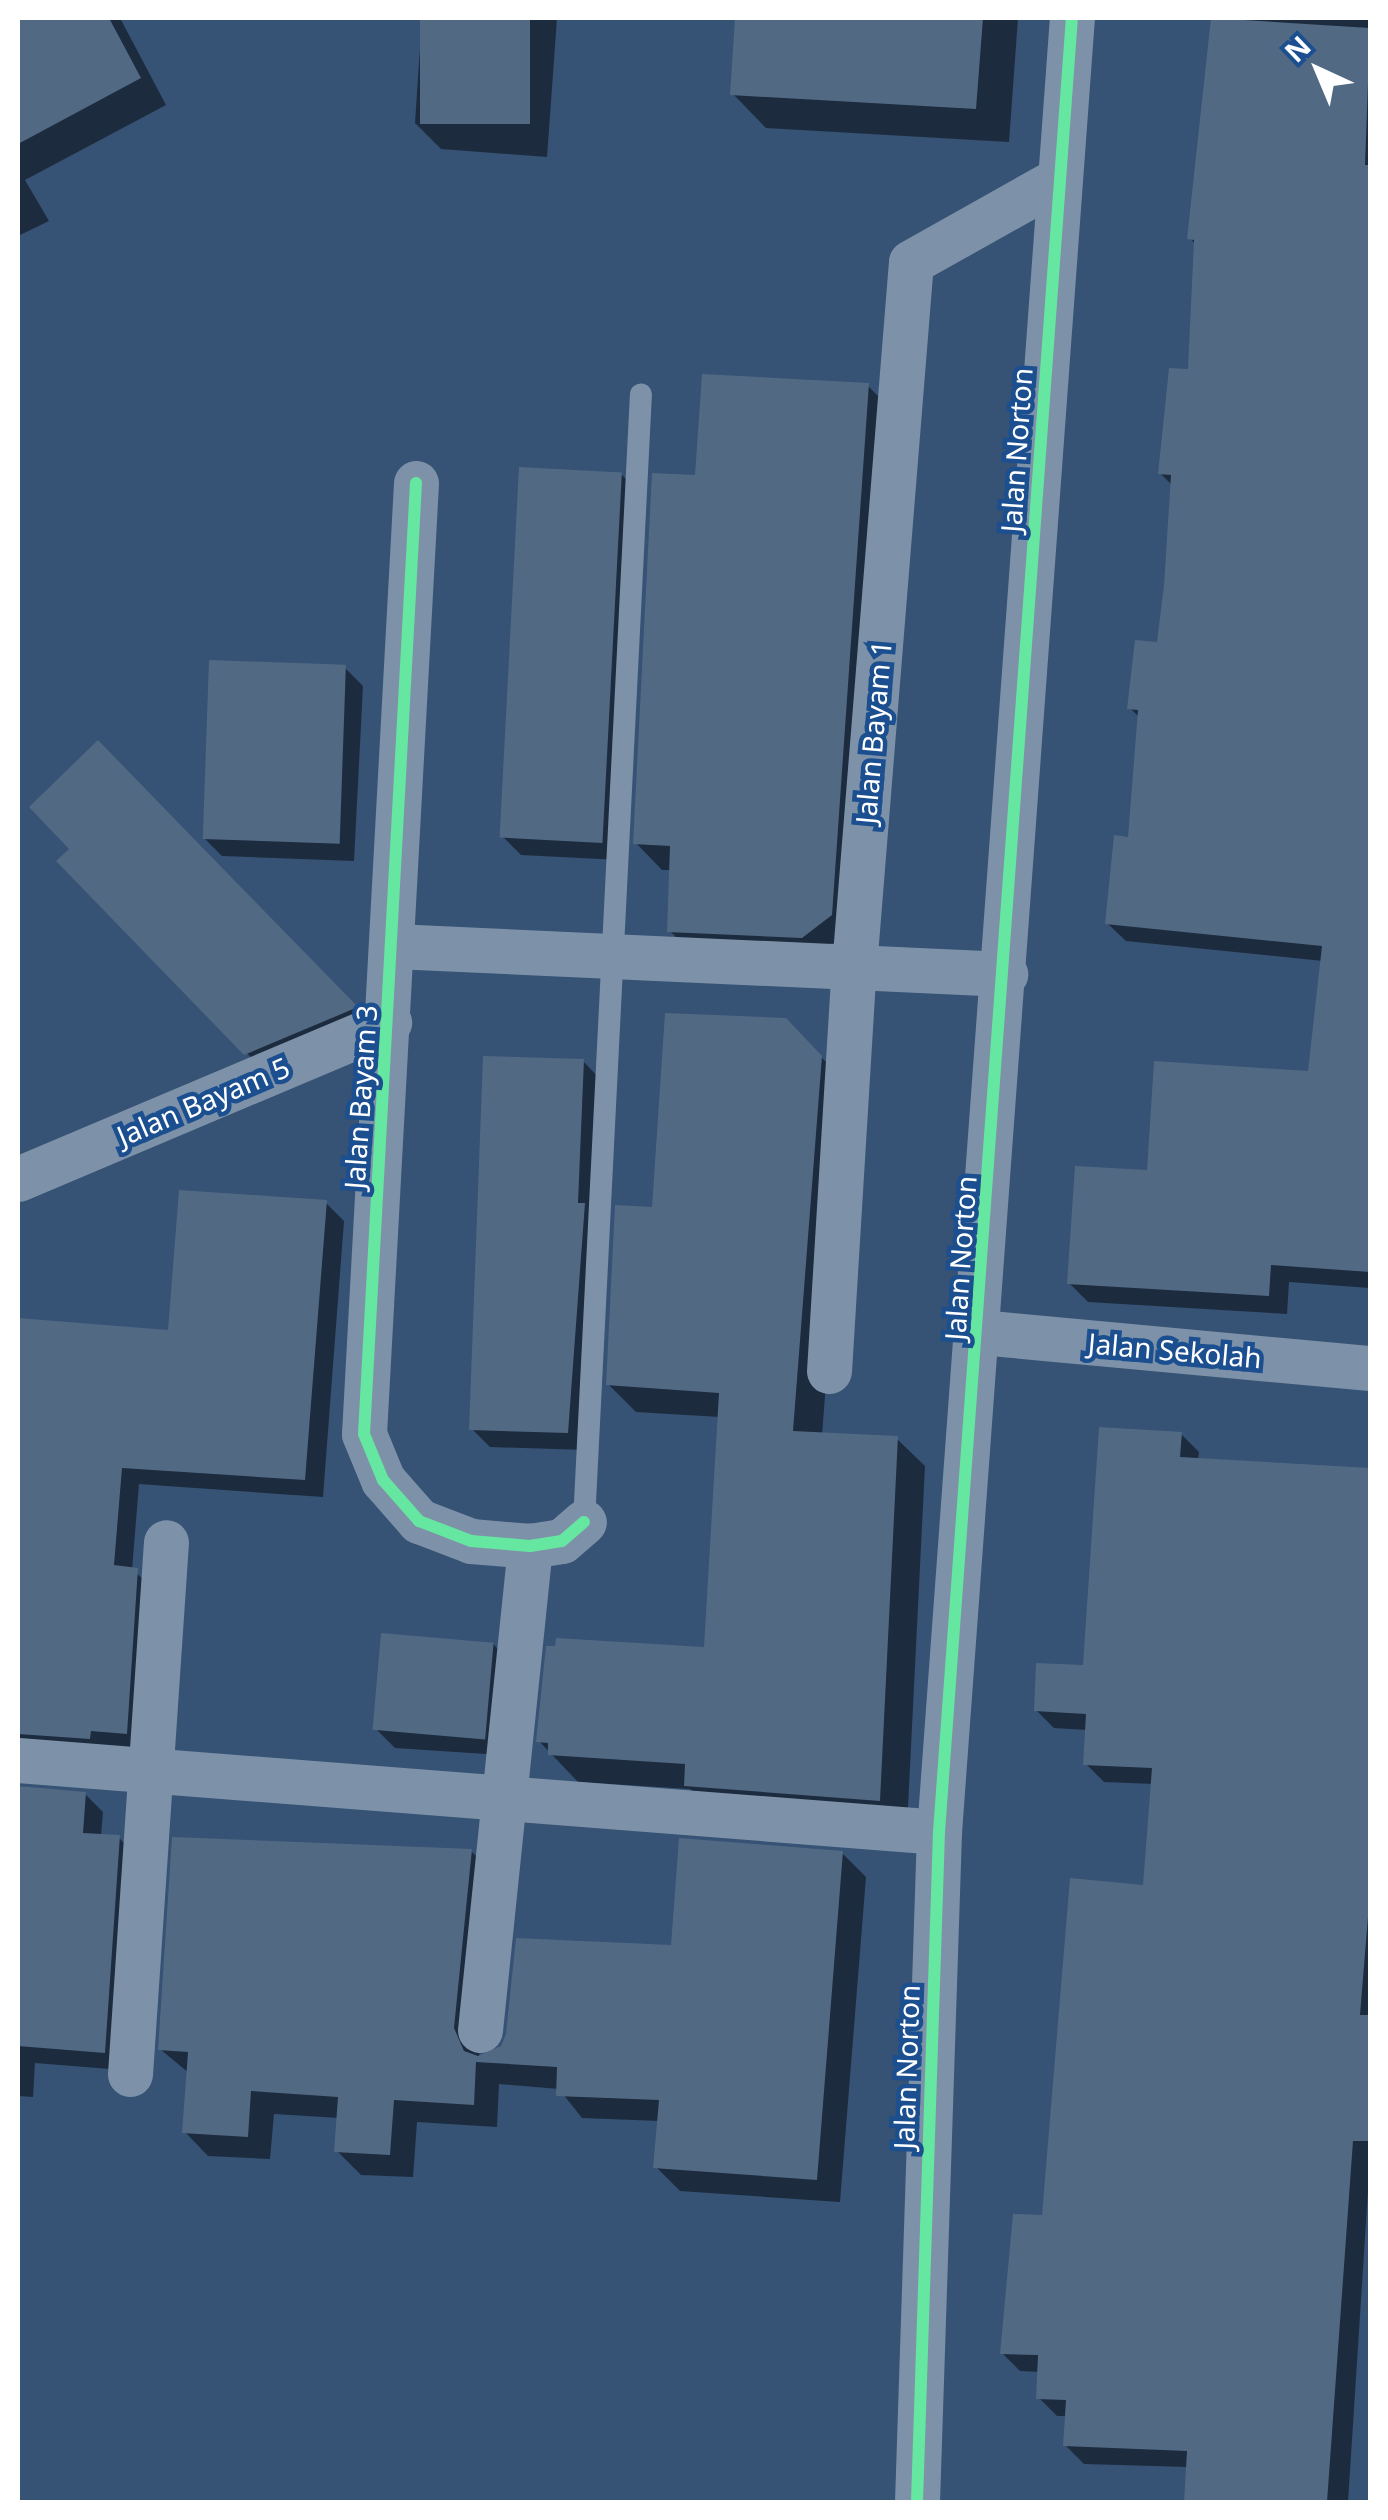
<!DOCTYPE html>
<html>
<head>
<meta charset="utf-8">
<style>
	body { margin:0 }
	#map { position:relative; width:1388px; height:2520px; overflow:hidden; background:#365274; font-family:"Noto Sans",sans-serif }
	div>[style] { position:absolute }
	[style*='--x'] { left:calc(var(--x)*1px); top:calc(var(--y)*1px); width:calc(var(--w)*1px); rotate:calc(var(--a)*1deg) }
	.shadow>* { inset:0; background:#0007 }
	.building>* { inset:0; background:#526984; transform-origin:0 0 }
	.service>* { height:22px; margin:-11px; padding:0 11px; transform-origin:11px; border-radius:11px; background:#7d92a8 }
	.minor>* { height:45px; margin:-22.5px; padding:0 22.5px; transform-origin:22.5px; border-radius:22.5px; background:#7d92a8 }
	.cycleway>* { height:12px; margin:-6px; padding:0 6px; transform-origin:6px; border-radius:6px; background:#66e7a1 }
	span { translate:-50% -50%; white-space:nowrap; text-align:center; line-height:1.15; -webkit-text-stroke:9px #1b4f8f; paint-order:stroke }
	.street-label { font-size:28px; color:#fff }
	.frame { position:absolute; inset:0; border:20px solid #fff; pointer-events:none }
	.north { position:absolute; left:1268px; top:20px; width:100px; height:100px; -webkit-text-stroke:8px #1b4f8f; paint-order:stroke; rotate:316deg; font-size:28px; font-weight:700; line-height:40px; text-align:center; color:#fff }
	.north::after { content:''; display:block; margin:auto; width:35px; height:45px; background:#fff; clip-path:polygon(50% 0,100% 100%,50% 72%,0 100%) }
</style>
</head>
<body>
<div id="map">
	<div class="shadow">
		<i style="clip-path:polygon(18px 18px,120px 18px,166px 105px,25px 180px,49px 221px,18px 236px)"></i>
		<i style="clip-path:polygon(422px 18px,557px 18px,547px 157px,441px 149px,415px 123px)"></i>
		<i style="clip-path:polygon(738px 18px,1018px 18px,1009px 142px,766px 128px,733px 94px)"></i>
		<i style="clip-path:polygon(1213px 18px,1370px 18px,1370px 1288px,1289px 1282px,1287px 1314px,1088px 1302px,1069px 1283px,1149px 1173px,1310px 1074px,1323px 961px,1126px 941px,1107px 923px,1130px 839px,1140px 718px,1130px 708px,1159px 645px,1173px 486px,1160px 473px,1190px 372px,1196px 245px,1190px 238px)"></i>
		<i style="clip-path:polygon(868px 386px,894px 412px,857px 941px,696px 958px,670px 931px,672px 870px,662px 870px,636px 843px,697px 478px)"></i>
		<i style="clip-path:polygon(621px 474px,639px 492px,620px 860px,521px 855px,503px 837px)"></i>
		<i style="clip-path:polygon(345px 668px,363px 686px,354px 861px,222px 856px,204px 838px)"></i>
		<i style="clip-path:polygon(98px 743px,381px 1034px,273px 1080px,60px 861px,73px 849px)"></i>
		<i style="clip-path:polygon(785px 1021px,849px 1085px,822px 1435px,897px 1439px,925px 1466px,907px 1827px,714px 1812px,690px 1789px,578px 1782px,539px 1741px,706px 1650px,720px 1417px,636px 1412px,608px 1384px,655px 1210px)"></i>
		<i style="clip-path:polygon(583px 1061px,601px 1080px,586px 1450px,490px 1447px,472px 1429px)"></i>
		<i style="clip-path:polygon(326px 1203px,344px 1221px,323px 1497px,139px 1484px,132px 1570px,155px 1588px,144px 1751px,18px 1763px,18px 1320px,171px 1333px)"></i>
		<i style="clip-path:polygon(1181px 1434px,1199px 1452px,1198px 1460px,1370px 1471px,1370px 2160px,1348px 2502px,1187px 2502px,1188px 2467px,1084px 2464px,1066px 2446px,1068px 2416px,1057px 2416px,1039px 2398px,1040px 2372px,1020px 2371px,1002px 2353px,1146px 1888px,1154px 1784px,1104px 1782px,1086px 1764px,1087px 1730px,1054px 1728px,1036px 1710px,1085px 1668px)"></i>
		<i style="clip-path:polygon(493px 1644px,511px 1662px,501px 1755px,395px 1748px,377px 1730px)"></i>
		<i style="clip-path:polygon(18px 1786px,85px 1794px,103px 1812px,101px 1836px,119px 1838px,137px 1856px,122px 2070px,35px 2063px,33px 2097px,18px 2096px)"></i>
		<i style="clip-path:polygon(471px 1851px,495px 1875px,479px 2059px,842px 1853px,866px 1877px,840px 2202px,680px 2191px,656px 2167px,660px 2121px,582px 2118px,559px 2089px,499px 2084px,497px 2127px,417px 2122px,413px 2177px,361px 2175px,337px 2151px,339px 2118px,274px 2114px,270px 2159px,208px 2156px,185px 2132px,189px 2073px,160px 2049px)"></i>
	</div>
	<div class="building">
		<i style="clip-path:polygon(18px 18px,109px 18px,141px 78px,18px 144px)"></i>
		<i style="left:420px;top:18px;width:110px;height:106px"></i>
		<i style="clip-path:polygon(735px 18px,983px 18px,976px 109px,730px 95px)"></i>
		<i style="clip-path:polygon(1211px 18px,1370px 28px,1365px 165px,1370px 165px,1370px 1272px,1271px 1265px,1269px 1296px,1067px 1284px,1075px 1166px,1147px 1170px,1154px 1061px,1308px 1071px,1322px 946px,1105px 924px,1114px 835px,1128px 837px,1138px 710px,1127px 709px,1135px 640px,1157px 642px,1164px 585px,1171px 475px,1158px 474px,1169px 368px,1188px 369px,1194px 240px,1187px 239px)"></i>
		<i style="clip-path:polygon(702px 374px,869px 383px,832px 915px,802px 938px,667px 932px,670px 846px,633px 844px,652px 473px,695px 475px)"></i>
		<i style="left:519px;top:467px;width:103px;height:371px;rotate:3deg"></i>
		<i style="left:209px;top:660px;width:137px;height:179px;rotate:2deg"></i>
		<i style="clip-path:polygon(98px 740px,231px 877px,358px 1007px,244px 1055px,56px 861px,69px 849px,29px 807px)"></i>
		<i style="clip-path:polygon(665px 1013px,786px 1018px,822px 1056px,793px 1431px,898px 1436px,880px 1801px,684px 1786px,685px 1764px,548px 1755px,548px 1743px,536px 1742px,546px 1646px,555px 1646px,556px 1638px,704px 1647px,719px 1393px,606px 1385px,615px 1205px,652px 1207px)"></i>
		<i style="clip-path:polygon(483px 1056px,584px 1059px,578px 1203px,585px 1203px,568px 1433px,469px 1430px)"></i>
		<i style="clip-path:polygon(179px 1190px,327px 1200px,305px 1480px,122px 1468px,114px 1565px,138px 1568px,127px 1734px,91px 1731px,90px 1739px,18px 1734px,18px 1318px,168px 1330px)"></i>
		<i style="clip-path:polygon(1099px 1427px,1182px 1432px,1180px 1457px,1370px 1468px,1370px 1892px,1360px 2015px,1370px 2015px,1370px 2141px,1353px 2141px,1327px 2502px,1184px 2502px,1187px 2451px,1063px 2446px,1066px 2400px,1036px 2399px,1038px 2355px,1000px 2354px,1013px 2214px,1042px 2215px,1070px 1878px,1143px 1885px,1152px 1768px,1083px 1765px,1086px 1714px,1034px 1711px,1036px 1663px,1083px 1665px)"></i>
		<i style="left:381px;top:1633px;width:113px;height:97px;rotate:5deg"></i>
		<i style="clip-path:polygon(18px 1786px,86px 1792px,83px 1833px,120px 1835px,105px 2053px,18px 2046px)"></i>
		<i style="clip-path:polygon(172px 1837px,472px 1849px,454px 2028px,464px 2051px,478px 2056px,501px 2046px,506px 2034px,516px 1938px,671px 1945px,679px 1838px,843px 1851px,817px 2180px,653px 2168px,659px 2100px,556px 2096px,557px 2067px,476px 2062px,474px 2105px,394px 2100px,390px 2155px,334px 2152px,338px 2097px,251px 2091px,248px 2137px,182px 2133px,188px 2052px,158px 2050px)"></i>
	</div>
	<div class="service">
		<i style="--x:584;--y:1522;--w:1129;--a:-87.11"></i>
	</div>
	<div class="minor">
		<i style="--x:416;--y:483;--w:952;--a:93.13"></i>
		<i style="--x:364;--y:1434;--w:50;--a:67.6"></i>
		<i style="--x:383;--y:1480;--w:55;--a:48.7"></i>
		<i style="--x:419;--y:1521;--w:56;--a:21"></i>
		<i style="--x:471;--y:1541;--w:59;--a:4.8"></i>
		<i style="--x:530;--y:1546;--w:32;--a:-9"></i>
		<i style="--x:562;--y:1541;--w:29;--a:-41"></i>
		<i style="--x:394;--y:946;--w:612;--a:2.62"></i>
		<i style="--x:18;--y:1179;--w:403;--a:-22.9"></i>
		<i style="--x:980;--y:1332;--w:392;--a:5.3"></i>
		<i style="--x:829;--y:1371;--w:405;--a:-86.5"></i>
		<i style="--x:854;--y:967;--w:707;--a:-85.38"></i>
		<i style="--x:911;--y:262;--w:170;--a:-29.3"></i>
		<i style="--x:18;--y:1760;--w:924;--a:4.47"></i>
		<i style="--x:480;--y:2030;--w:487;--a:-84.1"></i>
		<i style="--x:130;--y:2074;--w:533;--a:-86.13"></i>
		<i style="--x:917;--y:2502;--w:670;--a:-88.12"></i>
		<i style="--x:939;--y:1832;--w:1819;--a:-85.81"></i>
	</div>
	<div class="cycleway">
		<i style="--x:416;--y:483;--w:952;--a:93.13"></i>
		<i style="--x:364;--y:1434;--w:50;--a:67.6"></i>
		<i style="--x:383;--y:1480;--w:55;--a:48.7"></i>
		<i style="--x:419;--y:1521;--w:56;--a:21"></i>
		<i style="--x:471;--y:1541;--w:59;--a:4.8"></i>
		<i style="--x:530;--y:1546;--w:32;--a:-9"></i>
		<i style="--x:562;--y:1541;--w:29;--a:-41"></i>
		<i style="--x:917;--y:2502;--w:670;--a:-88.12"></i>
		<i style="--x:939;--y:1832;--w:1819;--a:-85.81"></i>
	</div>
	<div class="street-label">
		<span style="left:1016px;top:450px;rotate:-86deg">Jalan Norton</span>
		<span style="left:873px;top:732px;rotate:-85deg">Jalan Bayam 1</span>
		<span style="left:360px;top:1097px;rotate:-86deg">Jalan Bayam 3</span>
		<span style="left:203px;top:1101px;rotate:-23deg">Jalan Bayam 5</span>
		<span style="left:960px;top:1258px;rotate:-86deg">Jalan Norton</span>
		<span style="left:1175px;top:1350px;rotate:5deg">Jalan Sekolah</span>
		<span style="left:906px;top:2067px;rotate:-88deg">Jalan Norton</span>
	</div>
	<div class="frame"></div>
	<div class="north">N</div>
</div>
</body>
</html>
